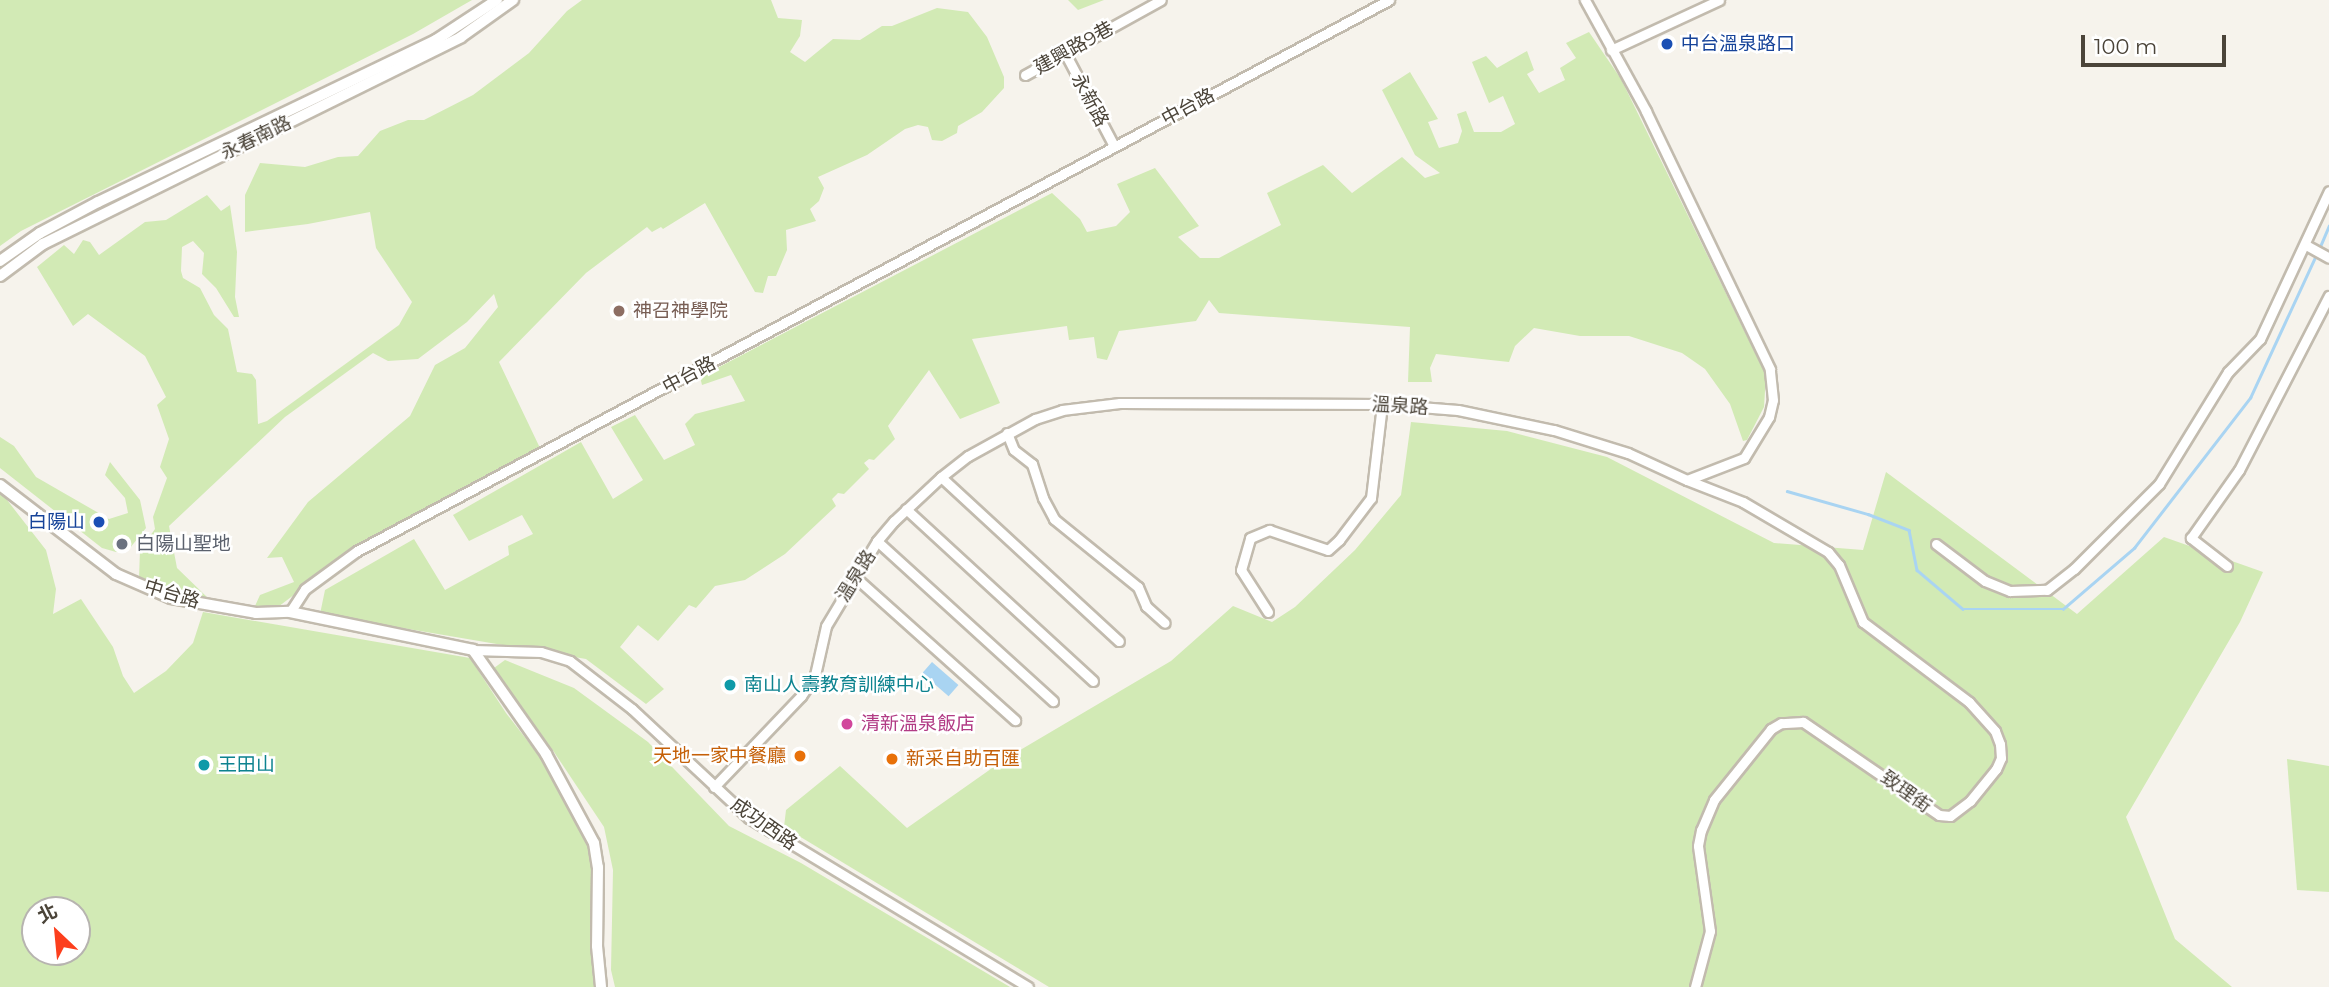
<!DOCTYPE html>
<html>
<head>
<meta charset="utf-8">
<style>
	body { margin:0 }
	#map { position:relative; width:2329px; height:987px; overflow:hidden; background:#f6f3ec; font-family:Montserrat,"Noto Sans TC",sans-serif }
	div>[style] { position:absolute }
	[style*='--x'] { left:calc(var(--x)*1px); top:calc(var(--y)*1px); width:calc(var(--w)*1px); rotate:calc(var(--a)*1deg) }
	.green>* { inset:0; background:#d2eab5 }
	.water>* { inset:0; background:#a9d4f2; transform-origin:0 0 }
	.stream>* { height:2.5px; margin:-1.25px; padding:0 1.25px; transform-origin:1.25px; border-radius:1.25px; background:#a9d4f2 }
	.roads { filter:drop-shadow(2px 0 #c2bbae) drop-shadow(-2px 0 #c2bbae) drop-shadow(0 2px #c2bbae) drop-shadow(0 -2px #c2bbae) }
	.minor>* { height:9px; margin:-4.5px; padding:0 4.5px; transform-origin:4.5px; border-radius:4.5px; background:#fff }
	.tertiary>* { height:10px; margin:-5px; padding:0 5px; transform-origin:5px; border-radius:5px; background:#fff }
	.dots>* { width:19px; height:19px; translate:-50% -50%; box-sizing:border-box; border:4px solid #fff; border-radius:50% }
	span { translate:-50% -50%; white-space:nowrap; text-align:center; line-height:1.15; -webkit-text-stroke:5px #fff; paint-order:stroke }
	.transit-label { font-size:19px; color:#164399 }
	.left { translate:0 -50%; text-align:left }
	.right { translate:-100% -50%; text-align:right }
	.street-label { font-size:19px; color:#4b4439 }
	.education-label { font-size:19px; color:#785e54 }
	.worship-label { font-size:19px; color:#5b616d }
	.culture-label { font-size:19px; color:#0d838f }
	.hotel-label { font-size:19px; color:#b23c85 }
	.food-label { font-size:19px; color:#c56008 }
	.north { position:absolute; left:21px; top:896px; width:70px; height:70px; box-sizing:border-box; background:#fff; border:2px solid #b7b4b0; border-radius:50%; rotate:334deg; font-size:19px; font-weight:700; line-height:28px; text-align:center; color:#4b4439 }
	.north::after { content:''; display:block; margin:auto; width:24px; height:32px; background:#fc3f1d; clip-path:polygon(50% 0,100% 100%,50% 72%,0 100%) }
	.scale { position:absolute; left:2081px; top:35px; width:145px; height:32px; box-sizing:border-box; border:4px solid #4b4439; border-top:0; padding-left:9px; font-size:21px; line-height:24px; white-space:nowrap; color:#4b4439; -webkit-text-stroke:5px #fff; paint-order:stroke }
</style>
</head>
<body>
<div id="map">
	<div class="green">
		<i style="clip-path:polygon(0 0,472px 0,413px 34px,21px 231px,0 246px)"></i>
		<i style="clip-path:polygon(582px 0,771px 0,778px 18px,802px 20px,800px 36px,790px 52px,805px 62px,833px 39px,860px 40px,882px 26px,892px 26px,937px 8px,968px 12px,987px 37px,1004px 77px,1004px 88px,982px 112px,958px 126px,957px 133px,942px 141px,932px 140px,928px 127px,918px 125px,905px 129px,867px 155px,818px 177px,824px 188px,819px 201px,810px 209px,816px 221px,786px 230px,787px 250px,776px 276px,768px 276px,763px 293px,755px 292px,705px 203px,663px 229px,661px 227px,652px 232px,647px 227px,586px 273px,499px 362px,540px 448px,511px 466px,354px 549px,278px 607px,255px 606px,260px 595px,294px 582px,282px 557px,267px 558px,308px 502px,410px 416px,435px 365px,465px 348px,498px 307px,494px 294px,467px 322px,418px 359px,388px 361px,373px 353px,285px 417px,169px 526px,177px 568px,208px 598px,169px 590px,139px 578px,140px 550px,155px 529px,153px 517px,167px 478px,160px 467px,169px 439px,157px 405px,166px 397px,145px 356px,88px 314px,73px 326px,37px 267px,64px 245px,74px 254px,83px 240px,90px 242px,99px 255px,145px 222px,166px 220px,207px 195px,221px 211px,230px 205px,237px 252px,235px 297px,239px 317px,234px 317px,216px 288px,202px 274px,204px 253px,193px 241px,182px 247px,181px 271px,183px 278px,200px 288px,214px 315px,228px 329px,237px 372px,252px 374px,256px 380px,258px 424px,267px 421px,399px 325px,412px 302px,376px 248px,370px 212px,308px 224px,245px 232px,245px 195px,260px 163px,305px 167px,338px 157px,358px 156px,380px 131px,408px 120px,424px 120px,473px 95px,529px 53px,567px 11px)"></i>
		<i style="clip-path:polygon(1068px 0,1104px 0,1078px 10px)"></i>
		<i style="clip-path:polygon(1589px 32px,1621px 79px,1766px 375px,1764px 407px,1747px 440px,1743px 441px,1730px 404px,1705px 369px,1682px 353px,1629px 336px,1580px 336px,1534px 328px,1515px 346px,1509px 362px,1436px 354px,1430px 368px,1432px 382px,1408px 382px,1410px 327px,1219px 313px,1209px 300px,1196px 321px,1119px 331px,1107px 360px,1097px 358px,1094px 337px,1069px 340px,1067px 326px,972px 339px,1000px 403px,960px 419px,929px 370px,888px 426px,895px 439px,874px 460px,869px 459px,864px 463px,869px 469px,844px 494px,838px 493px,832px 499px,836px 506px,785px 554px,745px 580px,715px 586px,696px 608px,689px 605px,658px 641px,638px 625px,620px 647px,664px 689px,646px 704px,586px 659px,320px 614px,325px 590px,414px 539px,445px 590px,509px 555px,508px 546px,533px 534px,522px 515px,469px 541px,453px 515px,581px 442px,613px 499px,643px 480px,611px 427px,635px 415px,664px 460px,695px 445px,685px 424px,695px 414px,745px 401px,731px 375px,702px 385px,700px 377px,1052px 193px,1080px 219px,1087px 232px,1116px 226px,1130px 212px,1117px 184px,1155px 168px,1199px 226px,1178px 237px,1200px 258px,1219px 258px,1281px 225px,1267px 193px,1323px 165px,1352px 193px,1402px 157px,1425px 178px,1440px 173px,1415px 155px,1382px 90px,1410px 72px,1438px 119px,1428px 122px,1439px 148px,1458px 143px,1462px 131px,1457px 114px,1466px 111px,1474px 132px,1501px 132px,1515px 124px,1503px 96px,1489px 103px,1472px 62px,1486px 56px,1497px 68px,1527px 51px,1534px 70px,1527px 74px,1539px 93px,1565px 80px,1560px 68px,1576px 58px,1566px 43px)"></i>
		<i style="clip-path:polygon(1411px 422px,1507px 431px,1607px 457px,1774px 543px,1863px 550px,1886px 472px,2077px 614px,2164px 537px,2263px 572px,2240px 622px,2126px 817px,2175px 939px,2232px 987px,1049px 987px,784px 827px,786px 810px,840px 766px,907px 828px,1005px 759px,1171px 661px,1233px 606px,1272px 622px,1295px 607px,1355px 550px,1401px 495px)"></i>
		<i style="clip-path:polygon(0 437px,14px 446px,36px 477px,109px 519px,128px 513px,125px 498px,105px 475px,110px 462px,140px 500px,146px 528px,130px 548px,116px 552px,102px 548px,0 468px)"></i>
		<i style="clip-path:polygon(evenodd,0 491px,46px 550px,56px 589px,53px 614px,81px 599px,113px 647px,123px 676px,134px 693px,166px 671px,193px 643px,203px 612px,470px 658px,506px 713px,574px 801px,600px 856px,604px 987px,0 987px,0 491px,35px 910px,77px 910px,77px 952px,35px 952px,35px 910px)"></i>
		<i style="clip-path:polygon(505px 660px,574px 688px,648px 742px,729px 826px,801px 863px,1010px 987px,615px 987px,611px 970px,613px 870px,604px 827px,552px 749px,519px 716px,494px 668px)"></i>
		<i style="clip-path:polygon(2287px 759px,2329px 766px,2329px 892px,2297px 890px)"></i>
	</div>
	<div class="water">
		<i style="left:932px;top:662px;width:35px;height:15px;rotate:41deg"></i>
	</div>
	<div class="stream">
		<i style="--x:2319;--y:249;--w:25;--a:-67"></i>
		<i style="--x:1787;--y:491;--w:84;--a:15.9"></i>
		<i style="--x:1868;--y:514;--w:44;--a:21.3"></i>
		<i style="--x:1909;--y:530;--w:41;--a:78.7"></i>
		<i style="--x:1917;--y:570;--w:60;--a:40.3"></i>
		<i style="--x:1963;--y:609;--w:100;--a:0"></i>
		<i style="--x:2063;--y:609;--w:94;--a:-40.7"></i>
		<i style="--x:2134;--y:548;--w:190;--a:-52.3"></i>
		<i style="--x:2250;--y:398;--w:157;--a:-65.2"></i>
	</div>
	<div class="roads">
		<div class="minor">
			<i style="--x:1611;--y:50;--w:119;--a:-24.8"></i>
			<i style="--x:1065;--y:53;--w:105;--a:62.2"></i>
			<i style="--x:1025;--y:75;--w:155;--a:-28.9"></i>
			<i style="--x:2306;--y:245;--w:26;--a:29"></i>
			<i style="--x:1007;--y:433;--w:18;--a:68"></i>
			<i style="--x:1014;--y:450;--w:23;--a:38"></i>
			<i style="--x:1032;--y:464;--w:36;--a:72"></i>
			<i style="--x:1043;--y:498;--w:24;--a:62"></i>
			<i style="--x:1054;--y:519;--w:108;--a:39"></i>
			<i style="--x:1138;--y:587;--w:21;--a:67"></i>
			<i style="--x:1146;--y:606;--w:25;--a:42"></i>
			<i style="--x:941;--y:477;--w:242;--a:42.7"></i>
			<i style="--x:1687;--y:480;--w:60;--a:21.4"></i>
			<i style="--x:1743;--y:502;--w:99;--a:30.5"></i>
			<i style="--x:1828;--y:552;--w:17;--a:50"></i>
			<i style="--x:1839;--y:565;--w:62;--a:67.2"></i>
			<i style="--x:1863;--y:622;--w:133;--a:37"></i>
			<i style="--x:1969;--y:702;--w:39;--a:48"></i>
			<i style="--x:1995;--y:731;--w:14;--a:69"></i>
			<i style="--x:2000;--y:744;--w:14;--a:86"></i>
			<i style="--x:2001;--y:758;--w:12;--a:114"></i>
			<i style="--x:1996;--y:769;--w:41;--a:129.1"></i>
			<i style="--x:1970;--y:801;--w:25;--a:143"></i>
			<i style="--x:1950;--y:816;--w:11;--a:-175"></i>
			<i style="--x:1939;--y:815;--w:165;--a:-145.6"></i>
			<i style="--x:1803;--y:722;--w:22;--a:177"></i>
			<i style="--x:1781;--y:723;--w:12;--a:149"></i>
			<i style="--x:1771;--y:729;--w:91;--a:128.8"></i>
			<i style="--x:1714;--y:800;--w:33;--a:113"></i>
			<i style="--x:1701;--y:830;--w:16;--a:101"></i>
			<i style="--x:1698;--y:846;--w:86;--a:82"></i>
			<i style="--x:1710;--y:931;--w:58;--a:105"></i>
			<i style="--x:906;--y:509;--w:254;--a:42.6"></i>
			<i style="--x:877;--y:541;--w:238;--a:42.3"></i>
			<i style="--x:1936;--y:544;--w:61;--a:37.1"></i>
			<i style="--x:1985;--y:581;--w:27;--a:22"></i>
			<i style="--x:2010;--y:591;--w:37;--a:-2"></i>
			<i style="--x:2047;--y:590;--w:34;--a:-38"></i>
			<i style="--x:2074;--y:569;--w:120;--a:-45"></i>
			<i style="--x:2159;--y:484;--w:132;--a:-58.4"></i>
			<i style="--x:2228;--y:372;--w:46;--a:-45.9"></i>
			<i style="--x:2260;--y:339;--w:163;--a:-65"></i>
			<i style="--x:2227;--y:566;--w:46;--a:-142.1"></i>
			<i style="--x:2191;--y:538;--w:83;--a:-54.8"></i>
			<i style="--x:2239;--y:470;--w:196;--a:-62.7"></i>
			<i style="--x:855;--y:577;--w:215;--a:41.8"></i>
			<i style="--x:290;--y:612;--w:27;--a:-57"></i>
			<i style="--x:305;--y:589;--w:64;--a:-36.2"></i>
			<i style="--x:357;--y:551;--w:1170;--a:-28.1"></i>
			<i style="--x:1268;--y:612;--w:50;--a:-122.7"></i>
			<i style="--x:1241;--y:570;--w:33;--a:-74"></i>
			<i style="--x:1250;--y:538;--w:21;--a:-23"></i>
			<i style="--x:1269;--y:530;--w:62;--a:18.7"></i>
			<i style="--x:1328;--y:550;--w:15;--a:-42"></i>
			<i style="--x:1339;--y:540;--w:53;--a:-52.7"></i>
			<i style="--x:1371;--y:498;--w:95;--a:-83.3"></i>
			<i style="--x:473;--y:650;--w:68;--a:1.7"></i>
			<i style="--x:541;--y:652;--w:30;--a:17"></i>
			<i style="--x:570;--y:661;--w:78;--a:37.7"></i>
			<i style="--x:632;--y:709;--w:160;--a:43"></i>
			<i style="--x:749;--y:818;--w:326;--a:31.2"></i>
			<i style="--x:714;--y:787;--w:126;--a:-46.3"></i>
			<i style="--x:801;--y:696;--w:25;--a:-56"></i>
			<i style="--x:815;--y:675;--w:50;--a:-77.3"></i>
			<i style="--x:826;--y:626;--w:99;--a:-59"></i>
			<i style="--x:877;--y:541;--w:26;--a:-50"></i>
			<i style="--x:894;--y:521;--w:64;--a:-43.1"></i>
			<i style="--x:941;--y:477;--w:34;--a:-38"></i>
			<i style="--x:968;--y:456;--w:77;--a:-28.9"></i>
			<i style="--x:1035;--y:419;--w:28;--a:-18"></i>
			<i style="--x:1062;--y:410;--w:58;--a:-6.9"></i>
			<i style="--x:1120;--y:403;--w:262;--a:0.2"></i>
			<i style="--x:1382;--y:404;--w:76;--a:4.5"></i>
			<i style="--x:1458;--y:410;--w:98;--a:11.8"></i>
			<i style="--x:1554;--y:430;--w:77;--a:17.3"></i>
			<i style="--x:1628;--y:453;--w:65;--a:24.6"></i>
			<i style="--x:1687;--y:480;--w:61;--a:-21.1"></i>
			<i style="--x:1744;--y:458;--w:48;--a:-58.6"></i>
			<i style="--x:1769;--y:417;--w:17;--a:-77"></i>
			<i style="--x:1773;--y:400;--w:31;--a:-96"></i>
			<i style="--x:1770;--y:369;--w:286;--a:-115.7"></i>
			<i style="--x:1646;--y:111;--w:127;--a:-118.8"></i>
		</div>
		<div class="tertiary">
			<i style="--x:0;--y:261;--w:49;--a:-35"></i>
			<i style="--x:40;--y:233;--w:66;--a:-28.1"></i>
			<i style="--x:98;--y:202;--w:375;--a:-25.6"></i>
			<i style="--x:436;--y:40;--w:73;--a:-33.3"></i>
			<i style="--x:0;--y:276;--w:54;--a:-36.7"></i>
			<i style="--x:43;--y:244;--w:466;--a:-26.3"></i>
			<i style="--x:461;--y:37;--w:64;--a:-35.4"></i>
			<i style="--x:0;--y:485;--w:146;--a:37.5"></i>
			<i style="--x:116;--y:574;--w:60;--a:23.6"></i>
			<i style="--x:171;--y:598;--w:86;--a:10"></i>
			<i style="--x:256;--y:613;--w:34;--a:-2"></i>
			<i style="--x:290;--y:612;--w:187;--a:11.7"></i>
			<i style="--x:473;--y:650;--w:127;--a:54.9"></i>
			<i style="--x:546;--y:754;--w:101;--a:61.7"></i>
			<i style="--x:594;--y:843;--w:24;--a:81"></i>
			<i style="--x:598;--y:867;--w:79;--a:90.7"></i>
			<i style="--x:597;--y:946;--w:41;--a:84.4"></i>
		</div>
	</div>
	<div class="dots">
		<i style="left:1667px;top:44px;background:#1a4fb4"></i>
		<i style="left:619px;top:311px;background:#8d6e63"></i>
		<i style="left:99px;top:522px;background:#1a4fb4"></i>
		<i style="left:122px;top:544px;background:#6b7280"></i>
		<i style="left:730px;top:685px;background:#0f9aa8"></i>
		<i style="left:847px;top:724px;background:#d1479c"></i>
		<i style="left:800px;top:756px;background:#e8710a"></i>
		<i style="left:892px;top:759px;background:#e8710a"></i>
		<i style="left:204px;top:765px;background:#0f9aa8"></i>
	</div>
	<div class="transit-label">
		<span class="left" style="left:1681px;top:44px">中台溫泉路口</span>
		<span class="right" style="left:85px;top:522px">白陽山</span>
	</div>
	<div class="street-label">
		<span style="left:1074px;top:48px;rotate:-29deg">建興路9巷</span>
		<span style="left:1090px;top:100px;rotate:62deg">永新路</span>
		<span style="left:1188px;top:107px;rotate:-28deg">中台路</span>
		<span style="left:256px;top:138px;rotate:-26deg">永春南路</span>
		<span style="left:689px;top:375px;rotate:-28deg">中台路</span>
		<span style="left:1400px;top:406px;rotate:4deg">溫泉路</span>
		<span style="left:856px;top:576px;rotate:-58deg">溫泉路</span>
		<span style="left:172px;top:594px;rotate:17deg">中台路</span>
		<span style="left:1906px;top:792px;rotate:36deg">致理街</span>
		<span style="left:764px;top:824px;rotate:35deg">成功西路</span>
	</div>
	<div class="education-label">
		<span class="left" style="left:633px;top:311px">神召神學院</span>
	</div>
	<div class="worship-label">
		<span class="left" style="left:136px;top:544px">白陽山聖地</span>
	</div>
	<div class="culture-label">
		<span class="left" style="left:744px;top:685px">南山人壽教育訓練中心</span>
		<span class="left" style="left:218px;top:765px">王田山</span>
	</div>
	<div class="hotel-label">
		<span class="left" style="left:861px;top:724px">清新溫泉飯店</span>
	</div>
	<div class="food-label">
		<span class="right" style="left:786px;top:756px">天地一家中餐廳</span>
		<span class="left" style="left:906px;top:759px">新采自助百匯</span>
	</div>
	<div class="north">北</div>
	<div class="scale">100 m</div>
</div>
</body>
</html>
